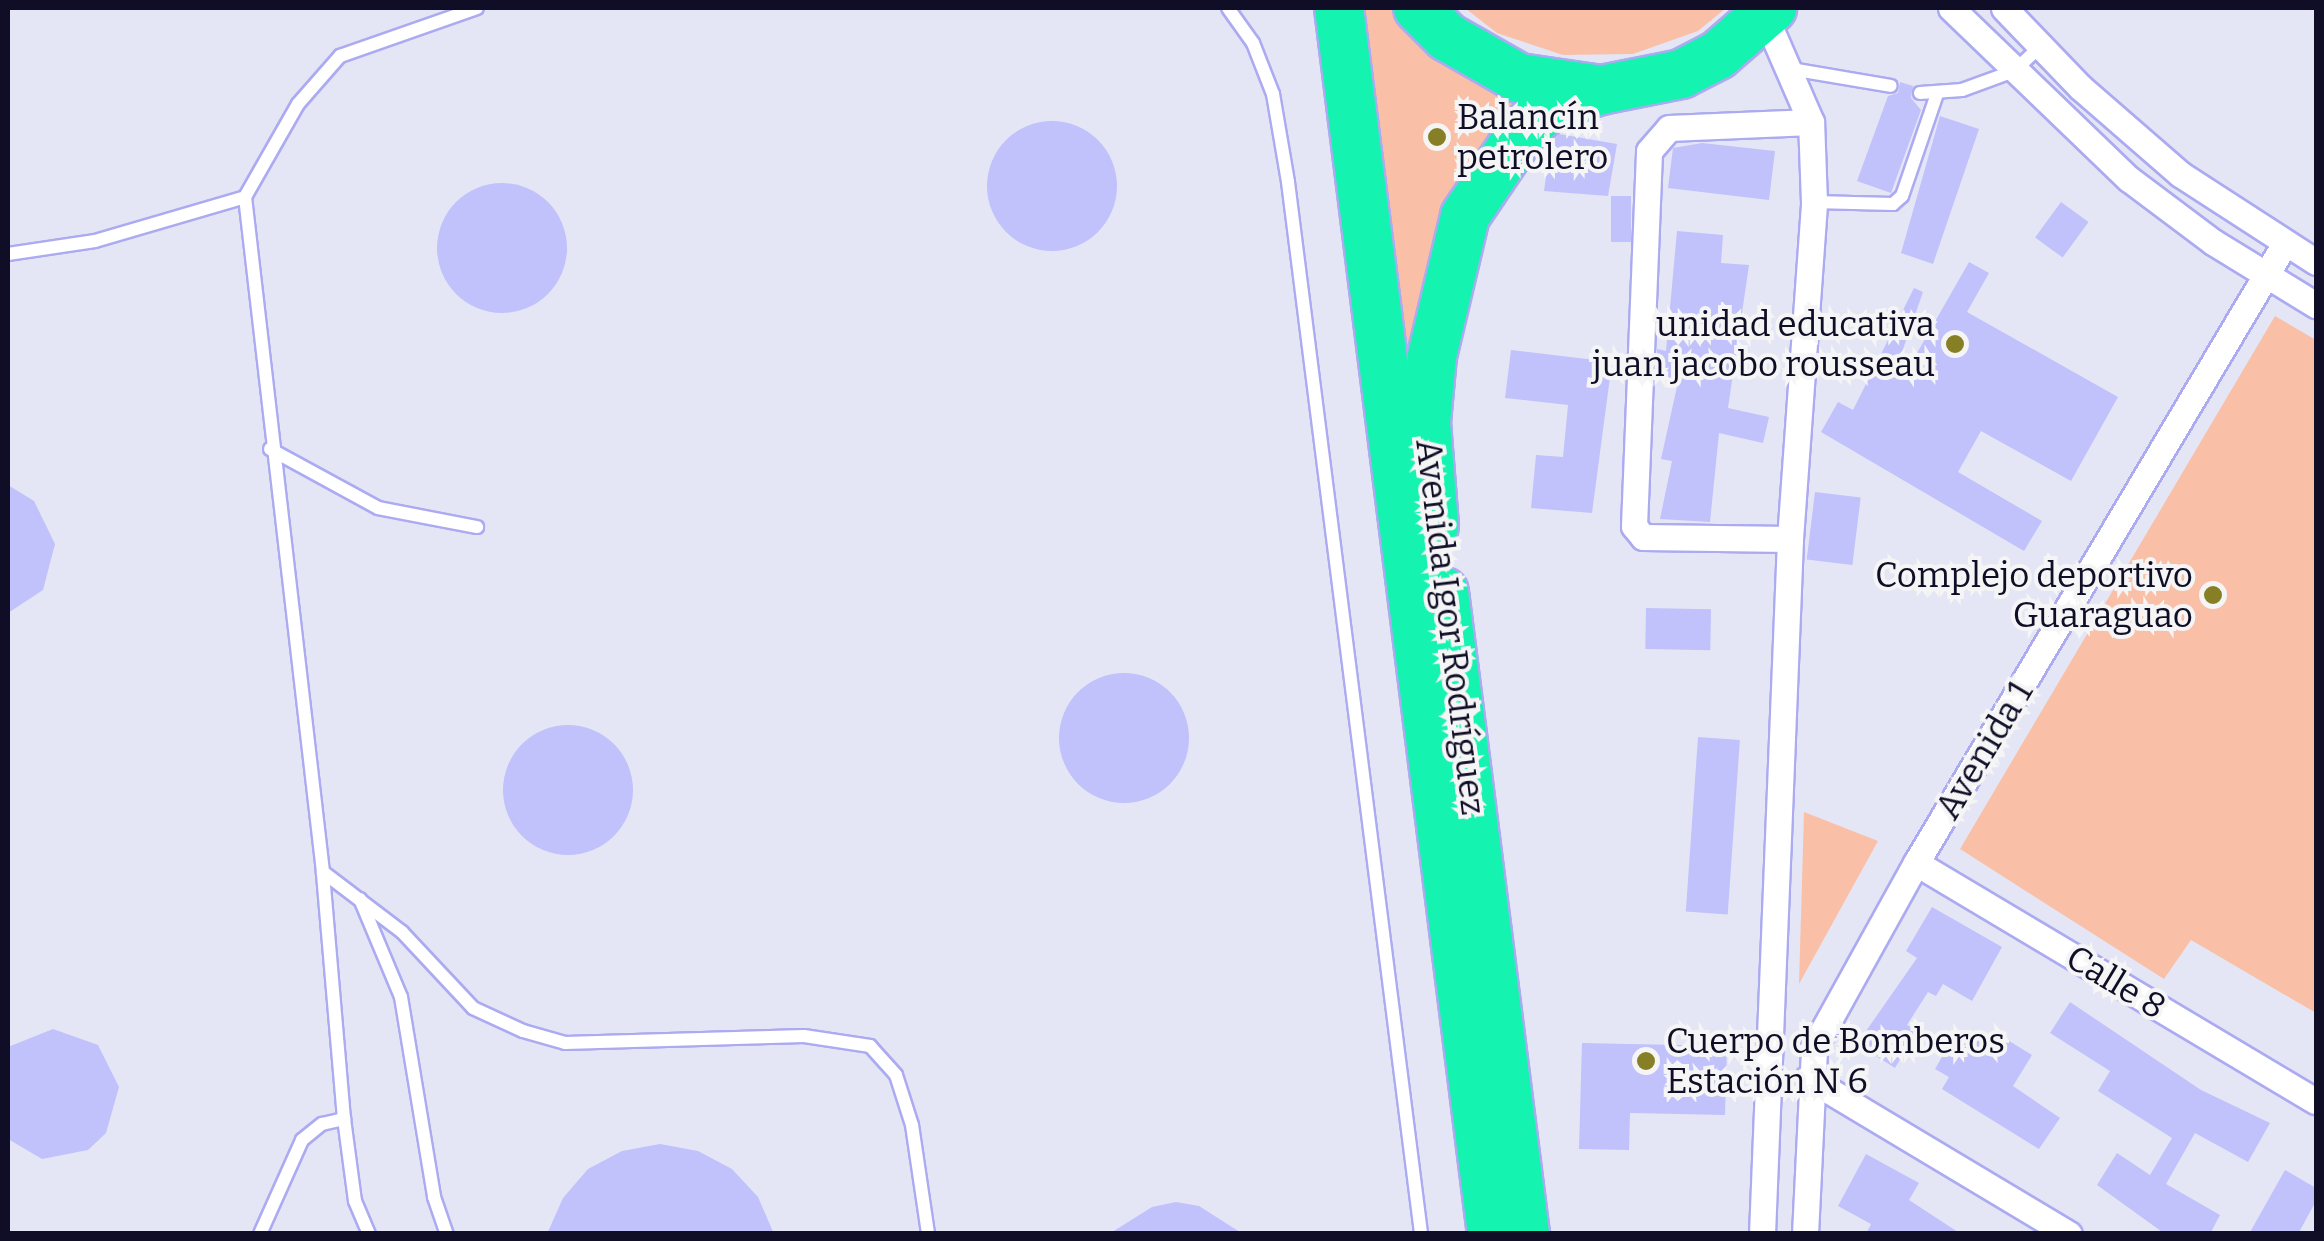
<!DOCTYPE html>
<html>
<head>
<meta charset="utf-8">
<style>
	body { margin:0 }
	#map { position:relative; width:2324px; height:1241px; overflow:hidden; background:#e5e6f5; font-family:Bitter,serif }
	div>[style] { position:absolute }
	[style*='--x'] { left:calc(var(--x)*1px); top:calc(var(--y)*1px); width:calc(var(--w)*1px); rotate:calc(var(--a)*1deg) }
	.green>* { inset:0; background:#f9c0a7 }
	.building>* { inset:0; background:#c1c1fb; transform-origin:0 0 }
	.round { border-radius:50% }
	.roads { filter:drop-shadow(2px 0 #acabf1) drop-shadow(-2px 0 #acabf1) drop-shadow(0 2px #acabf1) drop-shadow(0 -2px #acabf1) }
	.lane>* { height:12px; margin:-6px; padding:0 6px; transform-origin:6px; border-radius:6px; background:#fff }
	.street>* { height:25px; margin:-12.5px; padding:0 12.5px; transform-origin:12.5px; border-radius:12.5px; background:#fff }
	.highway>* { height:48px; margin:-24px; padding:0 24px; transform-origin:24px; border-radius:24px; background:#15f3b1 }
	.dots>* { width:28px; height:28px; translate:-50% -50%; box-sizing:border-box; border:5px solid #f5f5f5; border-radius:50% }
	span { translate:-50% -50%; white-space:nowrap; text-align:center; line-height:1.15; -webkit-text-stroke:8px #f5f5f5; paint-order:stroke }
	.poi-label { font-size:35px; color:#100e27 }
	.left { translate:0 -50%; text-align:left }
	.right { translate:-100% -50%; text-align:right }
	.street-label { font-size:35px; color:#100e27 }
	.frame { position:absolute; inset:0; border:10px solid #100e27; pointer-events:none }
</style>
</head>
<body>
<div id="map">
	<div class="green">
		<i style="clip-path:polygon(1361px 8px,1409px 8px,1526px 106px,1413px 361px,1394px 362px)"></i>
		<i style="clip-path:polygon(1465px 8px,1726px 8px,1698px 31px,1633px 54px,1563px 55px,1497px 33px)"></i>
		<i style="clip-path:polygon(2275px 316px,2316px 340px,2316px 1013px,2191px 940px,2164px 979px,1960px 849px)"></i>
		<i style="clip-path:polygon(1804px 812px,1878px 841px,1799px 984px)"></i>
	</div>
	<div class="building">
		<i style="clip-path:polygon(1900px 82px,1913px 86px,1911px 98px,1921px 110px,1891px 193px,1857px 181px,1888px 96px,1898px 93px)"></i>
		<i style="clip-path:polygon(1940px 116px,1979px 129px,1933px 264px,1901px 253px)"></i>
		<i class="round" style="left:987px;top:121px;width:130px;height:130px"></i>
		<i style="clip-path:polygon(1559px 134px,1617px 144px,1608px 196px,1544px 191px,1551px 142px)"></i>
		<i style="clip-path:polygon(1702px 143px,1775px 151px,1769px 200px,1668px 188px,1673px 148px)"></i>
		<i class="round" style="left:437px;top:183px;width:130px;height:130px"></i>
		<i style="left:1611px;top:196px;width:20px;height:46px"></i>
		<i style="left:2061px;top:202px;width:34px;height:44px;rotate:36deg"></i>
		<i style="clip-path:polygon(1677px 231px,1723px 235px,1721px 263px,1749px 265px,1728px 408px,1769px 417px,1763px 443px,1719px 433px,1710px 522px,1660px 519px,1672px 461px,1661px 459px,1678px 382px,1656px 378px,1657px 349px,1666px 351px)"></i>
		<i style="clip-path:polygon(1969px 262px,1989px 273px,1967px 312px,2118px 397px,2071px 481px,1981px 431px,1958px 472px,2042px 521px,2024px 551px,1821px 432px,1838px 402px,1853px 410px,1914px 288px,1923px 292px,1901px 355px,1913px 360px)"></i>
		<i style="clip-path:polygon(1511px 350px,1612px 362px,1592px 513px,1531px 508px,1536px 455px,1563px 457px,1568px 405px,1505px 398px)"></i>
		<i style="clip-path:polygon(8px 485px,34px 501px,55px 544px,43px 590px,8px 613px)"></i>
		<i style="left:1815px;top:492px;width:46px;height:68px;rotate:7deg"></i>
		<i style="left:1646px;top:608px;width:65px;height:41px;rotate:1deg"></i>
		<i class="round" style="left:1059px;top:673px;width:130px;height:130px"></i>
		<i class="round" style="left:503px;top:725px;width:130px;height:130px"></i>
		<i style="left:1698px;top:737px;width:42px;height:175px;rotate:4deg"></i>
		<i style="clip-path:polygon(1932px 907px,2002px 947px,1972px 1001px,1943px 984px,1936px 996px,1928px 992px,1907px 1025px,1917px 1030px,1895px 1068px,1857px 1044px,1917px 958px,1906px 951px)"></i>
		<i style="clip-path:polygon(2070px 1002px,2201px 1090px,2270px 1123px,2248px 1162px,2195px 1133px,2166px 1184px,2220px 1215px,2210px 1234px,2165px 1234px,2097px 1185px,2117px 1153px,2150px 1175px,2172px 1138px,2098px 1091px,2110px 1071px,2050px 1033px)"></i>
		<i style="clip-path:polygon(53px 1029px,98px 1045px,119px 1087px,106px 1133px,88px 1150px,42px 1159px,8px 1139px,8px 1047px)"></i>
		<i style="clip-path:polygon(1957px 1031px,1993px 1048px,2001px 1036px,2032px 1055px,2013px 1086px,2060px 1118px,2039px 1149px,1942px 1089px,1949px 1077px,1935px 1069px)"></i>
		<i style="clip-path:polygon(1582px 1043px,1727px 1046px,1725px 1115px,1630px 1113px,1629px 1150px,1579px 1149px)"></i>
		<i style="clip-path:polygon(660px 1144px,698px 1151px,732px 1169px,758px 1197px,774px 1234px,547px 1234px,563px 1198px,588px 1169px,622px 1151px)"></i>
		<i style="clip-path:polygon(1866px 1154px,1919px 1183px,1909px 1200px,1961px 1234px,1866px 1234px,1871px 1224px,1838px 1206px)"></i>
		<i style="clip-path:polygon(2285px 1170px,2316px 1188px,2316px 1201px,2298px 1234px,2249px 1234px)"></i>
		<i style="clip-path:polygon(1176px 1202px,1199px 1206px,1243px 1234px,1109px 1234px,1152px 1207px)"></i>
	</div>
	<div class="roads">
		<div class="lane">
			<i style="--x:1228;--y:8;--w:43;--a:54.5"></i>
			<i style="--x:1253;--y:43;--w:55;--a:68.6"></i>
			<i style="--x:1273;--y:94;--w:89;--a:80.3"></i>
			<i style="--x:1288;--y:182;--w:1060;--a:82.79"></i>
			<i style="--x:1791;--y:69;--w:101;--a:9.6"></i>
			<i style="--x:1920;--y:93;--w:42;--a:-4.1"></i>
			<i style="--x:1962;--y:90;--w:55;--a:-20.1"></i>
			<i style="--x:2014;--y:71;--w:35;--a:-43"></i>
			<i style="--x:1814;--y:202;--w:79;--a:1.5"></i>
			<i style="--x:1893;--y:204;--w:12;--a:-42"></i>
			<i style="--x:1902;--y:196;--w:108;--a:-71.1"></i>
			<i style="--x:8;--y:254;--w:88;--a:-8.5"></i>
			<i style="--x:95;--y:241;--w:156;--a:-16.3"></i>
			<i style="--x:270;--y:449;--w:123;--a:28.6"></i>
			<i style="--x:378;--y:508;--w:101;--a:10.9"></i>
			<i style="--x:323;--y:872;--w:99;--a:37.2"></i>
			<i style="--x:402;--y:932;--w:104;--a:46.9"></i>
			<i style="--x:473;--y:1008;--w:55;--a:24.7"></i>
			<i style="--x:523;--y:1031;--w:44;--a:15.9"></i>
			<i style="--x:565;--y:1043;--w:239;--a:-1.7"></i>
			<i style="--x:804;--y:1036;--w:67;--a:8.6"></i>
			<i style="--x:870;--y:1046;--w:39;--a:48"></i>
			<i style="--x:896;--y:1075;--w:52;--a:72.3"></i>
			<i style="--x:912;--y:1125;--w:110;--a:81.6"></i>
			<i style="--x:360;--y:899;--w:106;--a:67.3"></i>
			<i style="--x:401;--y:997;--w:203;--a:80.6"></i>
			<i style="--x:434;--y:1197;--w:39;--a:71"></i>
			<i style="--x:260;--y:1234;--w:103;--a:-65.9"></i>
			<i style="--x:302;--y:1140;--w:26;--a:-39"></i>
			<i style="--x:322;--y:1124;--w:23;--a:-13"></i>
			<i style="--x:369;--y:1234;--w:36;--a:-113"></i>
			<i style="--x:355;--y:1201;--w:83;--a:-97.6"></i>
			<i style="--x:344;--y:1119;--w:248;--a:-94.9"></i>
			<i style="--x:323;--y:872;--w:679;--a:-96.59"></i>
			<i style="--x:245;--y:197;--w:107;--a:-60.3"></i>
			<i style="--x:298;--y:104;--w:64;--a:-48.8"></i>
			<i style="--x:340;--y:56;--w:145;--a:-19.3"></i>
		</div>
		<div class="street">
			<i style="--x:1951;--y:8;--w:247;--a:43.9"></i>
			<i style="--x:2129;--y:179;--w:105;--a:36.9"></i>
			<i style="--x:2213;--y:242;--w:121;--a:31.5"></i>
			<i style="--x:2004;--y:8;--w:110;--a:46.1"></i>
			<i style="--x:2080;--y:87;--w:133;--a:41"></i>
			<i style="--x:2180;--y:174;--w:162;--a:32.9"></i>
			<i style="--x:1790;--y:539;--w:147;--a:-179.2"></i>
			<i style="--x:1643;--y:537;--w:14;--a:-129"></i>
			<i style="--x:1634;--y:526;--w:375;--a:-87.7"></i>
			<i style="--x:1649;--y:151;--w:30;--a:-49"></i>
			<i style="--x:1669;--y:128;--w:142;--a:-2.4"></i>
			<i style="--x:1916;--y:863;--w:465;--a:30.8"></i>
			<i style="--x:1808;--y:1078;--w:304;--a:30.9"></i>
			<i style="--x:1762;--y:1234;--w:696;--a:-87.69"></i>
			<i style="--x:1790;--y:539;--w:338;--a:-85.9"></i>
			<i style="--x:1814;--y:202;--w:80;--a:-92.1"></i>
			<i style="--x:1811;--y:122;--w:116;--a:-113.5"></i>
			<i style="--x:1805;--y:1234;--w:187;--a:-87.2"></i>
			<i style="--x:1814;--y:1047;--w:210;--a:-61"></i>
			<i style="--x:1916;--y:863;--w:721;--a:-59.24"></i>
		</div>
		<div class="highway">
			<i style="--x:1339;--y:8;--w:1236;--a:82.89"></i>
			<i style="--x:1418;--y:8;--w:41;--a:45"></i>
			<i style="--x:1447;--y:37;--w:83;--a:29.7"></i>
			<i style="--x:1519;--y:78;--w:83;--a:8.3"></i>
			<i style="--x:1601;--y:90;--w:82;--a:-11.3"></i>
			<i style="--x:1681;--y:74;--w:42;--a:-27.2"></i>
			<i style="--x:1718;--y:55;--w:72;--a:-41"></i>
			<i style="--x:1434;--y:526;--w:104;--a:-94.4"></i>
			<i style="--x:1426;--y:422;--w:66;--a:-84.8"></i>
			<i style="--x:1432;--y:356;--w:144;--a:-76.7"></i>
			<i style="--x:1465;--y:216;--w:105;--a:-55.9"></i>
			<i style="--x:1524;--y:129;--w:35;--a:-41"></i>
			<i style="--x:1550;--y:106;--w:53;--a:-17.4"></i>
			<i style="--x:1444;--y:592;--w:647;--a:82.81"></i>
		</div>
	</div>
	<div class="dots">
		<i style="left:1437px;top:137px;background:#867f26"></i>
		<i style="left:1955px;top:344px;background:#867f26"></i>
		<i style="left:2213px;top:595px;background:#867f26"></i>
		<i style="left:1646px;top:1061px;background:#867f26"></i>
	</div>
	<div class="poi-label">
		<span class="left" style="left:1457px;top:137px">Balancín<br>petrolero</span>
		<span class="right" style="left:1935px;top:344px">unidad educativa<br>juan jacobo rousseau</span>
		<span class="right" style="left:2193px;top:595px">Complejo deportivo<br>Guaraguao</span>
		<span class="left" style="left:1666px;top:1061px">Cuerpo de Bomberos<br>Estación N 6</span>
	</div>
	<div class="street-label">
		<span style="left:1451px;top:627px;rotate:83deg">Avenida Igor Rodríguez</span>
		<span style="left:1984px;top:750px;rotate:-59deg">Avenida 1</span>
		<span style="left:2116px;top:982px;rotate:31deg">Calle 8</span>
	</div>
	<div class="frame"></div>
</div>
</body>
</html>
